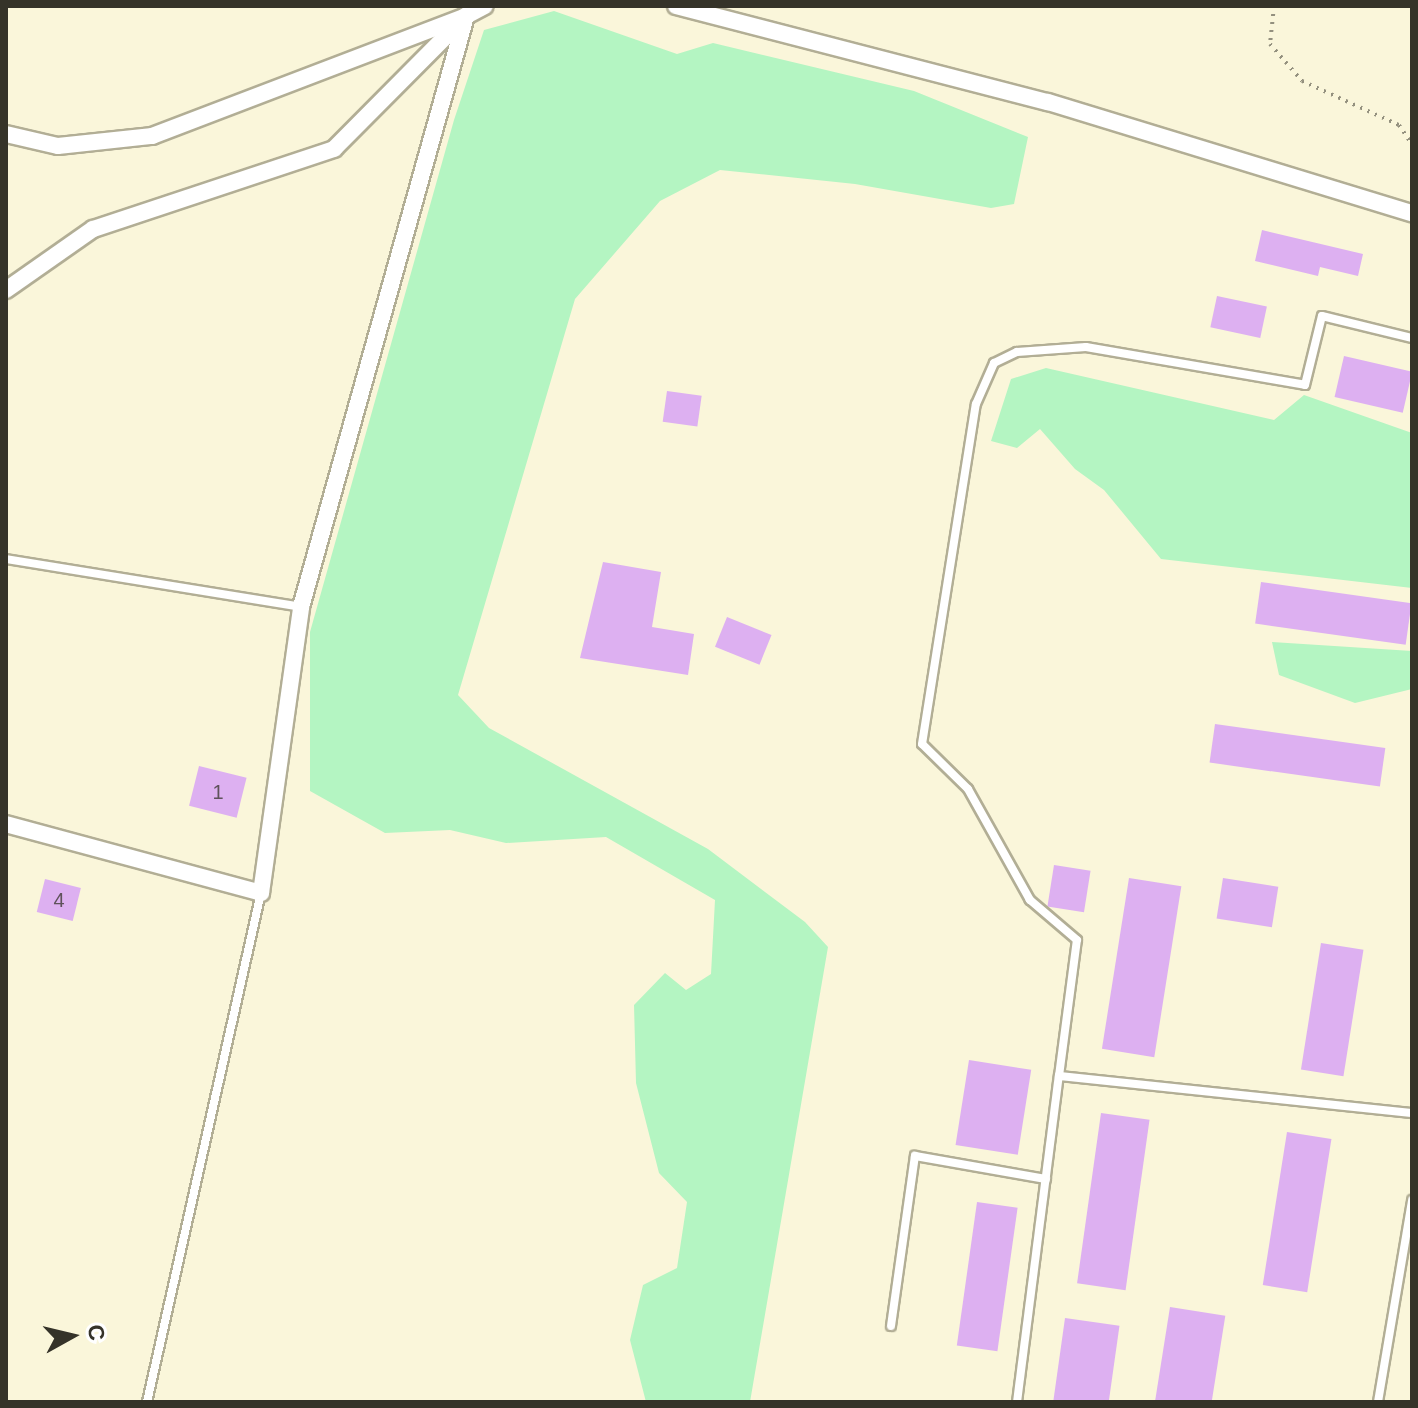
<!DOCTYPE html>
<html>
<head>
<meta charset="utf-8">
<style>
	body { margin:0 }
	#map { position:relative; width:1418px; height:1408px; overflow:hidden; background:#faf6da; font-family:Helvetica,sans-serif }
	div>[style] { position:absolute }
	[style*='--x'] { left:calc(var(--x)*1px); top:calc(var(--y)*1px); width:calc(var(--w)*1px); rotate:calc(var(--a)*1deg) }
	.green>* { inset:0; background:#b4f5c2 }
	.building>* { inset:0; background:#ddb0f1; transform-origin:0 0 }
	.path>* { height:4px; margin-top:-2px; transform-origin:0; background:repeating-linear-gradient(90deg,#93907e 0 2px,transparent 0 8px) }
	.roads { filter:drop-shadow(2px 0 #b2ae95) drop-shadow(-2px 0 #b2ae95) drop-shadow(0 2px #b2ae95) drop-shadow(0 -2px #b2ae95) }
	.lane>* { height:8px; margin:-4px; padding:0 4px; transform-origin:4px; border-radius:4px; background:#fff }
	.street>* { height:16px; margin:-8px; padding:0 8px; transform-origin:8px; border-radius:8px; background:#fff }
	span { translate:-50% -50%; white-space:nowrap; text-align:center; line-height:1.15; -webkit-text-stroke:7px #fff; paint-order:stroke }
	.number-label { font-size:20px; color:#5f525b }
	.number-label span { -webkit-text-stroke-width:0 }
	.frame { position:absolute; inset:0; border:8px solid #353329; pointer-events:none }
	.north { position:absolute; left:32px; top:1296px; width:80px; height:80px; -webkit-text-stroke:6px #fff; paint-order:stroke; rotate:82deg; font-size:22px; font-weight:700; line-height:32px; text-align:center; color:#353329 }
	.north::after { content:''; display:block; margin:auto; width:28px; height:36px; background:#353329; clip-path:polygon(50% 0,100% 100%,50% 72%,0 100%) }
</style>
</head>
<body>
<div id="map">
	<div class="green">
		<i style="clip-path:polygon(554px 11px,677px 54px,713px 43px,914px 91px,1028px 137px,1014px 204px,991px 208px,855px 184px,720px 170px,660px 201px,575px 299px,458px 695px,489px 728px,708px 849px,805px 922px,828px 947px,750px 1402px,646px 1402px,630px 1340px,643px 1285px,677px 1268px,687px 1202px,659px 1173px,636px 1083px,634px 1005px,665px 973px,686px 990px,711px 974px,715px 900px,606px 837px,506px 843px,450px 830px,385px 833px,310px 791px,310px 632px,454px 120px,484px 30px)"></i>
		<i style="clip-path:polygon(1046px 368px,1274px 420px,1304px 395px,1412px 433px,1412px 588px,1161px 559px,1104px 490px,1075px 469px,1040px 429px,1017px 448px,991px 441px,1011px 379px)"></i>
		<i style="clip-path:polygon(1272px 642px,1412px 651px,1412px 689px,1355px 703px,1279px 675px)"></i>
	</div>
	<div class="building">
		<i style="clip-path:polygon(1262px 230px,1363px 254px,1358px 276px,1320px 267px,1318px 276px,1255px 261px)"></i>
		<i style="left:1217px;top:296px;width:51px;height:32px;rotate:12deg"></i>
		<i style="left:1344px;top:356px;width:70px;height:42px;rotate:13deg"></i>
		<i style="left:667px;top:391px;width:35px;height:31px;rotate:8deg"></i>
		<i style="clip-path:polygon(603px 562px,661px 572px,652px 627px,694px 634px,688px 675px,580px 658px)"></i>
		<i style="left:1261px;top:582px;width:152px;height:42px;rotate:8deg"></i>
		<i style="left:727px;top:617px;width:48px;height:32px;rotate:22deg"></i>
		<i style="left:1215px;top:724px;width:172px;height:39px;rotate:8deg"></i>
		<i style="left:199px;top:766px;width:49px;height:41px;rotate:14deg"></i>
		<i style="left:1054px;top:865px;width:37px;height:42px;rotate:9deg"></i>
		<i style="left:1129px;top:878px;width:53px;height:173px;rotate:9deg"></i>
		<i style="left:1223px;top:878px;width:56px;height:41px;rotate:9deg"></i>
		<i style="left:45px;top:879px;width:37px;height:34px;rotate:14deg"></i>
		<i style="left:1321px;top:943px;width:43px;height:128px;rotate:9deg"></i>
		<i style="left:969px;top:1060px;width:63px;height:86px;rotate:9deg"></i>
		<i style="left:1101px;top:1113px;width:49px;height:172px;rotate:8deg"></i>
		<i style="left:1287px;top:1132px;width:45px;height:155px;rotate:9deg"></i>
		<i style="left:977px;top:1202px;width:41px;height:145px;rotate:8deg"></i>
		<i style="left:1170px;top:1307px;width:56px;height:96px;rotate:9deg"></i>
		<i style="left:1065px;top:1318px;width:55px;height:85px;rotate:8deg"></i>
	</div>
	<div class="path">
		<i style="--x:1274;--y:6;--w:38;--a:96"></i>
		<i style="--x:1270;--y:44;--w:49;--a:49.1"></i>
		<i style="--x:1302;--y:81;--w:107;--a:24.4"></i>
		<i style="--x:1399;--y:125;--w:23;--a:56"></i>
	</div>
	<div class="roads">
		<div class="lane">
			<i style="--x:6;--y:559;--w:299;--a:9.2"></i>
			<i style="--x:1059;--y:1076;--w:137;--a:-82.5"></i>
			<i style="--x:1077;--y:940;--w:62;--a:-139.6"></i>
			<i style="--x:1030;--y:900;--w:127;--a:-119.2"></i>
			<i style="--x:968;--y:789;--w:64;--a:-135.6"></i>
			<i style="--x:922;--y:744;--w:344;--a:-81"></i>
			<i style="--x:976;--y:404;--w:45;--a:-66.3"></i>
			<i style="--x:994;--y:363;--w:25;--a:-26"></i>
			<i style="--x:1017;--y:352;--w:69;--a:-4.1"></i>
			<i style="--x:1086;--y:347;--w:222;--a:9.8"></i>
			<i style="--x:1305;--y:385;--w:71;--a:-76.2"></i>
			<i style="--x:1322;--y:316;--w:93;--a:13.7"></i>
			<i style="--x:891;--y:1326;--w:172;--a:-82"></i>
			<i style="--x:915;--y:1156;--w:133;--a:10"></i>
			<i style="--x:147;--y:1402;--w:522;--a:-77.38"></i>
			<i style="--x:1017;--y:1402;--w:329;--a:-82.7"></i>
			<i style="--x:1059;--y:1076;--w:355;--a:6"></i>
			<i style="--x:1378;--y:1402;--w:205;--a:-80.4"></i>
		</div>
		<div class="street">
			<i style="--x:676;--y:6;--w:384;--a:14.5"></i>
			<i style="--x:1048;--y:102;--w:381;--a:17"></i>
			<i style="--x:6;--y:134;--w:53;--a:13"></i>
			<i style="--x:58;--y:146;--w:95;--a:-6.1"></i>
			<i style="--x:152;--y:136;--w:336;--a:-20.9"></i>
			<i style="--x:466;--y:16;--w:187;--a:134.8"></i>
			<i style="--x:334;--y:149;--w:254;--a:161.6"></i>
			<i style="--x:93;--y:229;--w:106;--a:145"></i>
			<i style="--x:6;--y:824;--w:264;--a:15.1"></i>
			<i style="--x:261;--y:893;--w:289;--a:-82"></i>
			<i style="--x:301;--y:607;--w:614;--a:-74.4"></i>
			<i style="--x:466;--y:16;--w:21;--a:-28"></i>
		</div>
	</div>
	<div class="number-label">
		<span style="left:218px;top:792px">1</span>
		<span style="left:59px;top:900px">4</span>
	</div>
	<div class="frame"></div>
	<div class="north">С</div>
</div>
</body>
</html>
